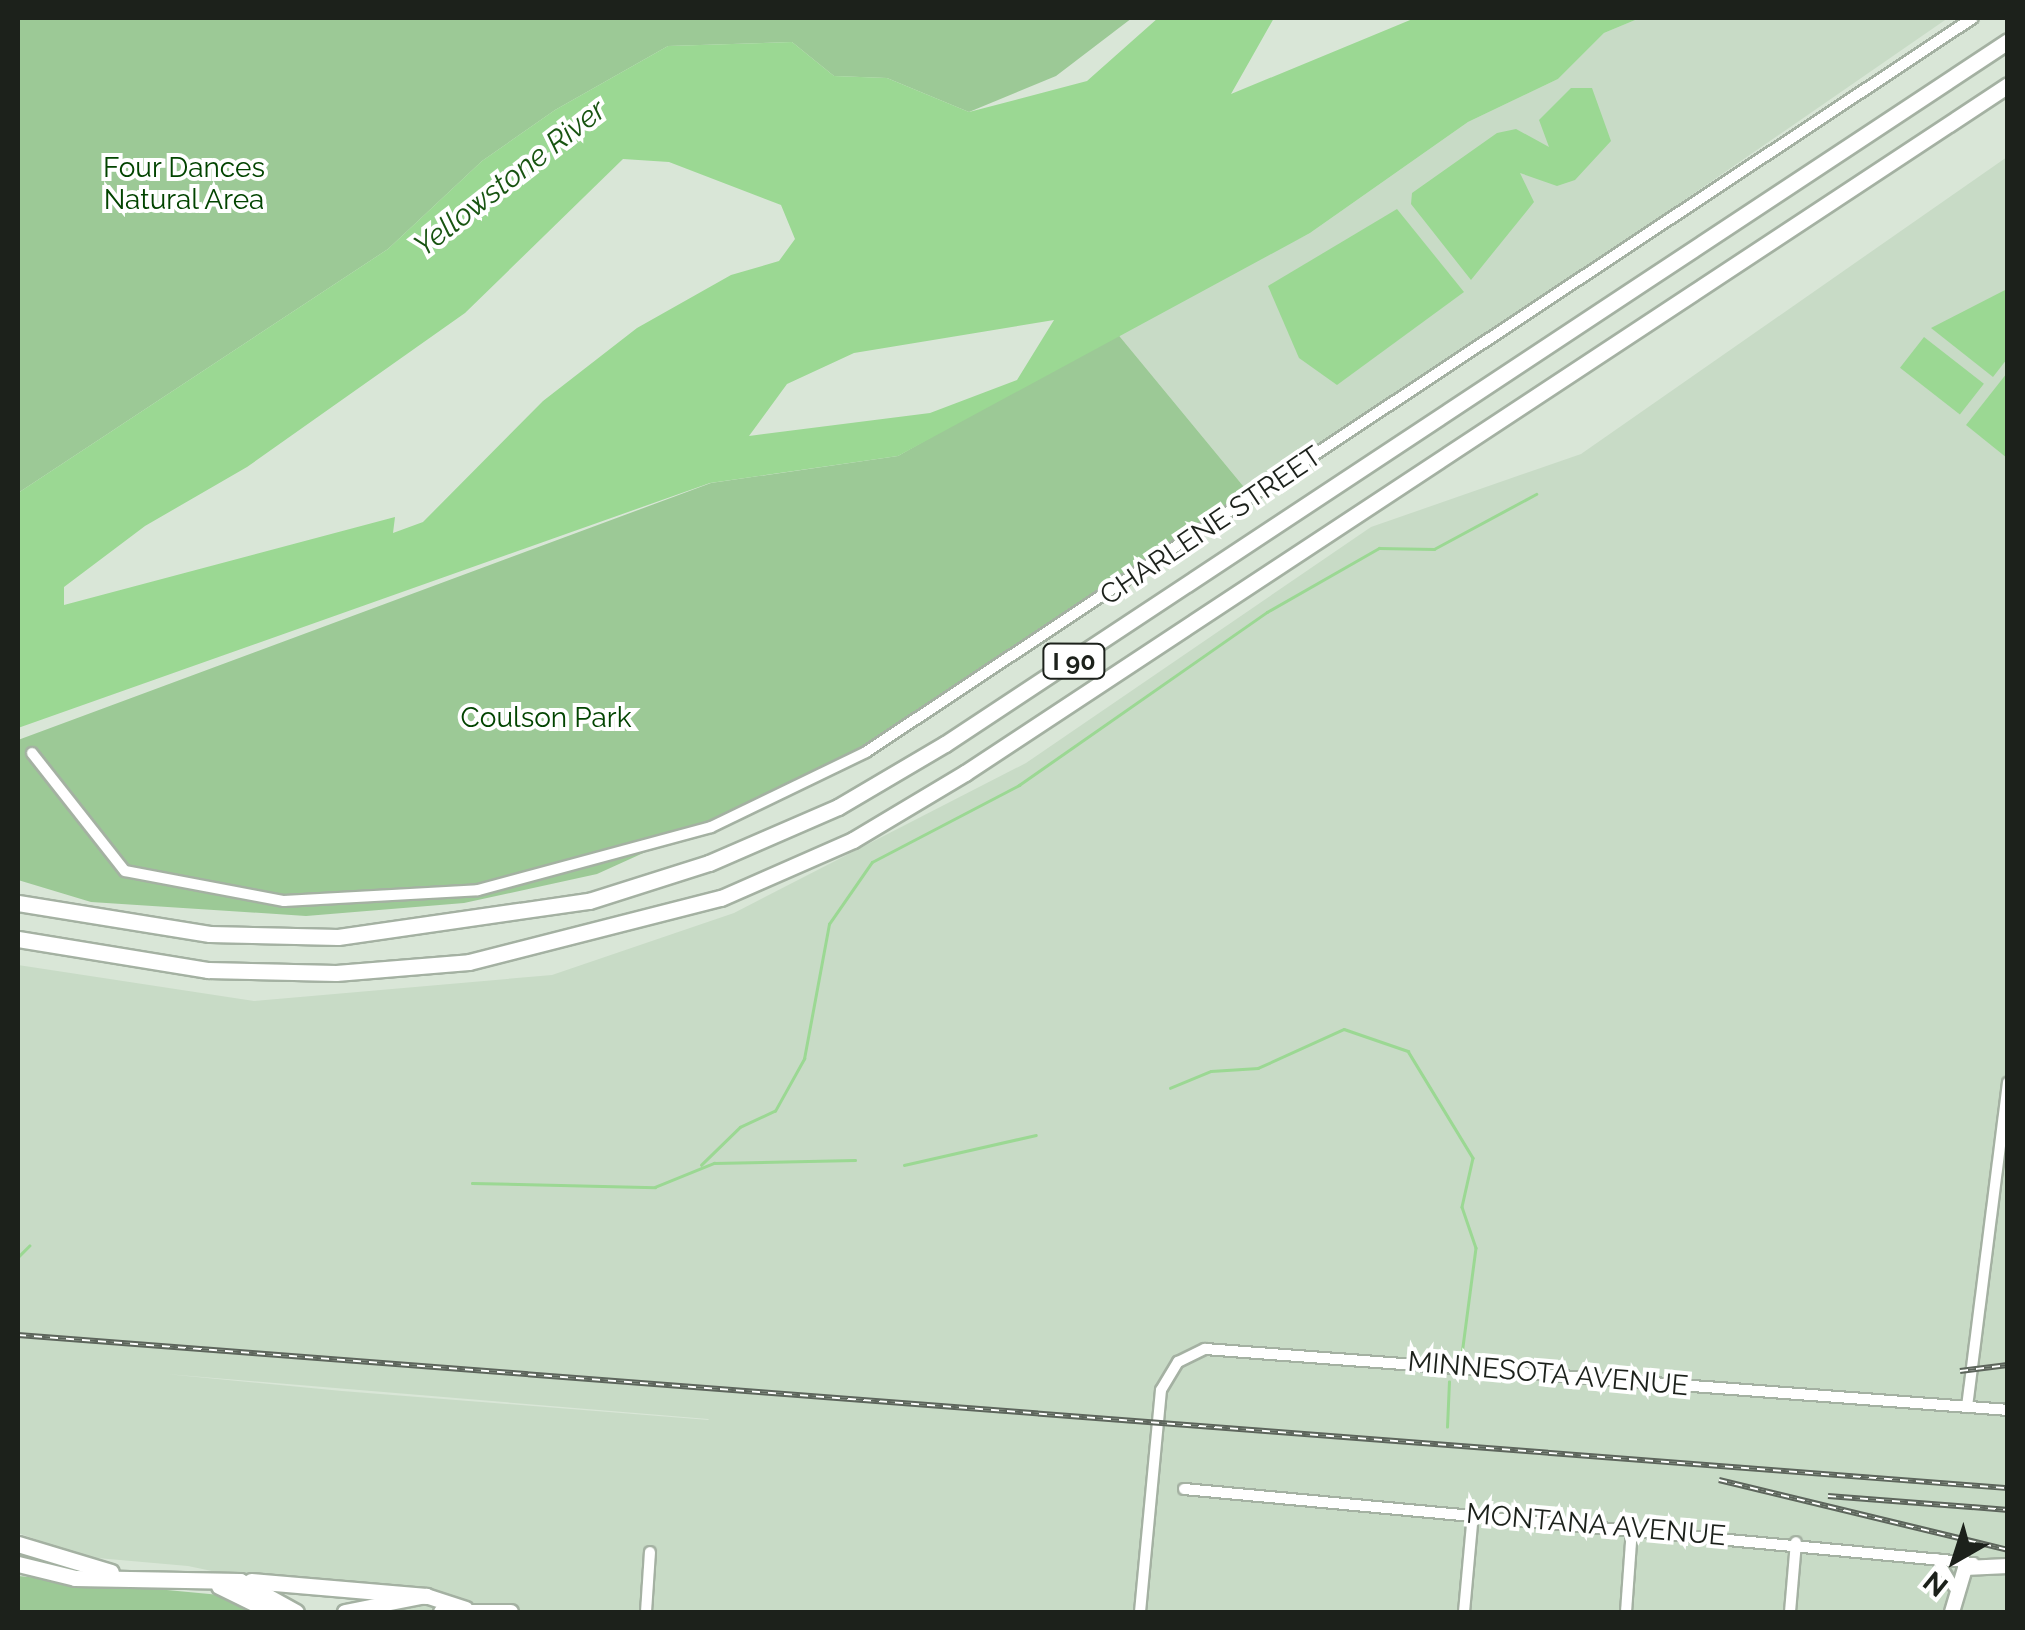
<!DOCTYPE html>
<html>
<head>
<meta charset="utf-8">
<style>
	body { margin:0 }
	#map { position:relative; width:2025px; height:1630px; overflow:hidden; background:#d9e6d7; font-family:Raleway,sans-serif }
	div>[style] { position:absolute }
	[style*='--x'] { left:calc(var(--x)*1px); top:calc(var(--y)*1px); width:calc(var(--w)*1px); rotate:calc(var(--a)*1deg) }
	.built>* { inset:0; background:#c8dbc6 }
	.green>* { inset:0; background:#9cc996 }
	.water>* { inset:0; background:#9bd893; transform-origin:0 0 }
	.stream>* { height:2.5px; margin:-1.25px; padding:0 1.25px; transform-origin:1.25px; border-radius:1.25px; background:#9bd893 }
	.roads { filter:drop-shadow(2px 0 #a4b1a2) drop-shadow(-2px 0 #a4b1a2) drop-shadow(0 2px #a4b1a2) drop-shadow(0 -2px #a4b1a2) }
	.minor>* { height:10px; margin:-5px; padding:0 5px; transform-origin:5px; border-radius:5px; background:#fff }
	.major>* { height:14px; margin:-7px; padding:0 7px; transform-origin:7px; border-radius:7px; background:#fff }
	.highway>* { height:15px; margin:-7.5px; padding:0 7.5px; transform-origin:7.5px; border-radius:7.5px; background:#fff }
	.rail>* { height:6px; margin-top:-3px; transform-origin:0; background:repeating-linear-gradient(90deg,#fff 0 8px,#5d655c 0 16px); box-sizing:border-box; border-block:2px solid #5d655c }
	span { translate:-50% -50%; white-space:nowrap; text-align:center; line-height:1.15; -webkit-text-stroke:8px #fff; paint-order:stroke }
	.shield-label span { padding:2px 8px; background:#fff; border:2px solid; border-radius:8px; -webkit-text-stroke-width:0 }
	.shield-label { font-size:25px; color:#1c211b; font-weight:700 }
	.park-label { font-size:28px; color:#024400 }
	.street-label { font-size:28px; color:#1c211b }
	.water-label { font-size:30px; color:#185411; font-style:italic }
	.frame { position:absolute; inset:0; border:20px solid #1c211b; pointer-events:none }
	.north { position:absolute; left:1905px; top:1510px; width:100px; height:100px; -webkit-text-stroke:8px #fff; paint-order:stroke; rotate:219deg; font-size:28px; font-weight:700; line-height:40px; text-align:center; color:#1c211b }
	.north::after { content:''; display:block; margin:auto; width:35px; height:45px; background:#1c211b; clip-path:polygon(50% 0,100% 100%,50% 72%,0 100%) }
</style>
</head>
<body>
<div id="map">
	<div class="built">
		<i style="clip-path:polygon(1640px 18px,1948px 18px,1253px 498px,1116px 332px,1310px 233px,1468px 122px,1558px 79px,1604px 33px)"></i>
		<i style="clip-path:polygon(evenodd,2007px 157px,2007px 1612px,407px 1612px,188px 1566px,86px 1557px,18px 1533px,18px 965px,254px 1001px,552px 975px,734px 913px,1026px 763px,1371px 527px,1581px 454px,2007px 157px,166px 1374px,708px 1419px,709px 1420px,342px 1391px,166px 1374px)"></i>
	</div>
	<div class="green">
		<i style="clip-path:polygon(18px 18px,1132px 18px,1056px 76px,969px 112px,887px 78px,834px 76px,792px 42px,668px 46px,555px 110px,482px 161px,388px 249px,18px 493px)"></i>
		<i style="clip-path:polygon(1116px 332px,1253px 498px,866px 752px,597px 874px,464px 903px,306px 916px,91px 902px,18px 880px,18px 740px,711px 483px,898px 456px)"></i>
		<i style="clip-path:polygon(18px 1576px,220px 1595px,257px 1612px,18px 1612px)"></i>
	</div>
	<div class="water">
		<i style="clip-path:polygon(evenodd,1158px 18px,1274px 18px,1231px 94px,1415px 18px,1640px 18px,1604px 33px,1558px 79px,1468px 122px,1310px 233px,898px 456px,710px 483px,18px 728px,18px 493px,388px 249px,482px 161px,555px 110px,668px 46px,792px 42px,834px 76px,887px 78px,969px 112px,1087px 81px,1158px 18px,623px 159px,669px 162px,781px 205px,795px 239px,779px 261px,731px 275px,637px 328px,543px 401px,423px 522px,393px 533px,395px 517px,64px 605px,64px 587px,145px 526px,247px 467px,465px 313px,623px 159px,1158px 18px,1054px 320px,1017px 380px,930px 413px,749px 436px,787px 384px,854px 353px,1054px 320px)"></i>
		<i style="clip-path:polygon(1571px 88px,1592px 88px,1611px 141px,1575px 180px,1557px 186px,1520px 173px,1534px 202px,1471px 280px,1411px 204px,1412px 193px,1497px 133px,1516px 129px,1549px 147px,1539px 120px)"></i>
		<i style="clip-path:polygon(1397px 209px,1464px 292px,1337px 385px,1299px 358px,1268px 286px)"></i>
		<i style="clip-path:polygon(2007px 289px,2007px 359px,1993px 377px,1931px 328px)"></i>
		<i style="left:1924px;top:337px;width:76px;height:39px;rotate:38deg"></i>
		<i style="clip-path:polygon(2007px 373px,2007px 458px,1966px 425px)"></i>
	</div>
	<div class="stream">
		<i style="--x:1170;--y:1088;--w:44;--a:-22.5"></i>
		<i style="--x:1211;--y:1071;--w:47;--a:-3.7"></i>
		<i style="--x:1258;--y:1068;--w:94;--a:-24.4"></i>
		<i style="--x:1344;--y:1029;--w:68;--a:19"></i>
		<i style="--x:1408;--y:1051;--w:125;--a:58.7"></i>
		<i style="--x:1473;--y:1158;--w:50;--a:102.7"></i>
		<i style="--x:1462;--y:1207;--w:43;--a:71.1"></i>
		<i style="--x:1476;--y:1248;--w:107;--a:97.5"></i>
		<i style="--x:701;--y:1165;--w:54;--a:-44.3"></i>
		<i style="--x:740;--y:1127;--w:38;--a:-25"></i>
		<i style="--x:775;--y:1111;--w:60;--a:-60.9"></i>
		<i style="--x:804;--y:1059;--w:137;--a:-79.5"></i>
		<i style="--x:829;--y:924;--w:75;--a:-55.3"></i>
		<i style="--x:872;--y:862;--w:166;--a:-27.6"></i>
		<i style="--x:1019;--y:785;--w:302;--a:-34.9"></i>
		<i style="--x:1267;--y:612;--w:129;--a:-29.7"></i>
		<i style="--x:1379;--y:548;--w:55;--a:1"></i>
		<i style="--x:1434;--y:549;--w:116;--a:-28.3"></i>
		<i style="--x:904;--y:1165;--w:135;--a:-12.8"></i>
		<i style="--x:472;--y:1183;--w:183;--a:1.3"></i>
		<i style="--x:655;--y:1187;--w:64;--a:-22.1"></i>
		<i style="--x:714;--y:1163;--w:141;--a:-1.2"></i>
		<i style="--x:18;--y:1257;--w:16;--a:-45"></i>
		<i style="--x:1447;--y:1427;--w:45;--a:-87.5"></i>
	</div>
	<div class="roads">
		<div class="minor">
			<i style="--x:32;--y:753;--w:150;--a:51.8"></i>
			<i style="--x:125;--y:871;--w:162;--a:10.7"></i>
			<i style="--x:284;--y:901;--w:194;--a:-3.2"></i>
			<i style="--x:478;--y:890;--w:241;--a:-15.1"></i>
			<i style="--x:711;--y:827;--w:172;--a:-25.8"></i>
			<i style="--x:866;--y:752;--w:1328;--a:-33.55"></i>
			<i style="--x:1967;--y:1407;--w:327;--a:-82.8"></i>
			<i style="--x:1184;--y:1489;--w:793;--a:5.35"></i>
			<i style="--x:1937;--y:1559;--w:33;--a:59"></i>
			<i style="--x:646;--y:1612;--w:60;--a:-86.2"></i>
			<i style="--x:1140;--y:1612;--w:223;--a:-84.6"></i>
			<i style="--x:1161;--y:1390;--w:33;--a:-59"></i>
			<i style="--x:1178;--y:1362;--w:30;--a:-26"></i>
			<i style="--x:1205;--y:1349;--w:805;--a:4.34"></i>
			<i style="--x:1464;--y:1612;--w:98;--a:-84.8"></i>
			<i style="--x:1626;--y:1612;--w:84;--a:-85.9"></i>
			<i style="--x:1790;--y:1612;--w:70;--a:-85.1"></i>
		</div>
		<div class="major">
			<i style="--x:345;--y:1612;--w:83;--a:-11.2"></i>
			<i style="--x:426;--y:1596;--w:42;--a:18"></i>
			<i style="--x:441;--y:1612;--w:70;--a:0"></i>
			<i style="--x:1952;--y:1612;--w:46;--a:-73.5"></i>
			<i style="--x:1965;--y:1568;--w:43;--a:-2.7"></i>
		</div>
		<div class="highway">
			<i style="--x:18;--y:903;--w:194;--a:9.2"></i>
			<i style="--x:210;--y:934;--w:128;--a:1.3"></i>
			<i style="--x:338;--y:937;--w:254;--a:-8.2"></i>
			<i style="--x:589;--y:901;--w:126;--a:-17.6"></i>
			<i style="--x:709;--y:863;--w:141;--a:-23.5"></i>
			<i style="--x:838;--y:807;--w:124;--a:-30.5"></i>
			<i style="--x:945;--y:744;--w:1274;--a:-33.48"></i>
			<i style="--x:18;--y:939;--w:193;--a:9.3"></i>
			<i style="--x:208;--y:970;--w:128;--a:1.3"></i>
			<i style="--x:336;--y:973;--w:133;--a:-4.7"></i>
			<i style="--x:469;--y:962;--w:260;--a:-14.3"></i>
			<i style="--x:721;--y:898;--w:144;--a:-23.7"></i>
			<i style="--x:853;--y:840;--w:131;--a:-30.9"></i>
			<i style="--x:965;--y:773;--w:1249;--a:-33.41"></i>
			<i style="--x:18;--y:1544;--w:97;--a:16.8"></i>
			<i style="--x:18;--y:1564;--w:59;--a:13.8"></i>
			<i style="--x:75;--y:1578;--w:165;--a:1"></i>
			<i style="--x:240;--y:1581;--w:64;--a:29"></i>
			<i style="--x:251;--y:1581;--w:176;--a:4.9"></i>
			<i style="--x:219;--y:1586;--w:59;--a:26.1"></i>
		</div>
	</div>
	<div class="rail">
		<i style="--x:18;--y:1335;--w:1996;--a:4.4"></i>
		<i style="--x:1960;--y:1371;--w:48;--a:-7.1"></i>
		<i style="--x:1719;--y:1480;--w:297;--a:13.6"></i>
		<i style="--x:1828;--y:1496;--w:181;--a:4.4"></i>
	</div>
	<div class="shield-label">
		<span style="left:1074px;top:661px">I 90</span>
	</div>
	<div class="park-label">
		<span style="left:184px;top:184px">Four Dances<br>Natural Area</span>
		<span style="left:546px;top:718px">Coulson Park</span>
	</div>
	<div class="street-label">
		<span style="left:1211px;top:526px;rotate:-34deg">CHARLENE STREET</span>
		<span style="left:1548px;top:1374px;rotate:5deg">MINNESOTA AVENUE</span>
		<span style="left:1596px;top:1525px;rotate:5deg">MONTANA AVENUE</span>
	</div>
	<div class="water-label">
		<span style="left:510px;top:178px;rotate:-38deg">Yellowstone River</span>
	</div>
	<div class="frame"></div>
	<div class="north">N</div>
</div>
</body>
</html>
